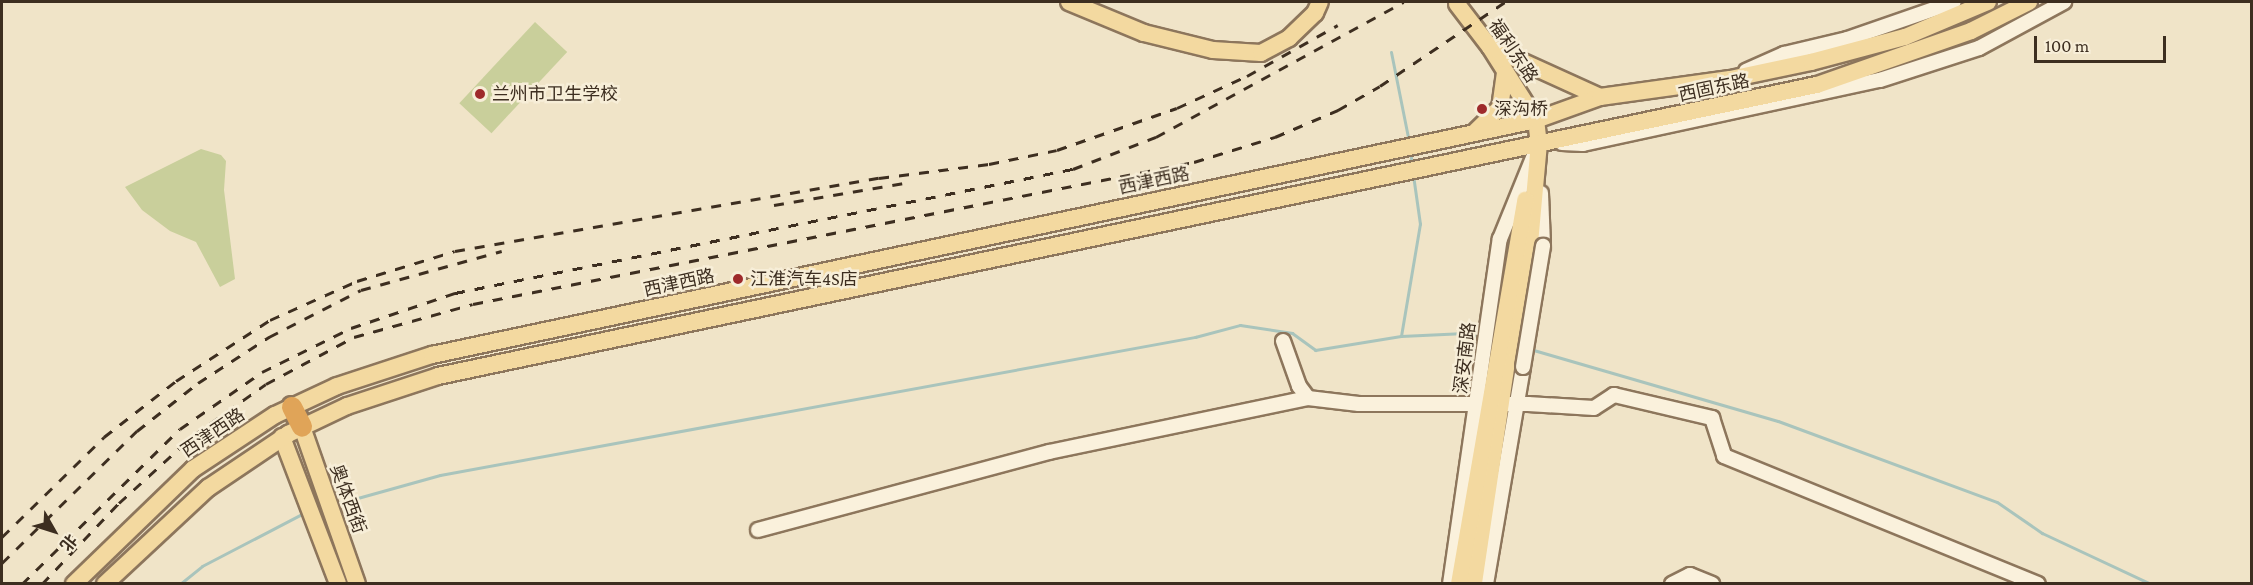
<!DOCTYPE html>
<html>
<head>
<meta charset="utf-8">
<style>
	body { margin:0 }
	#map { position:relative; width:2253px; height:585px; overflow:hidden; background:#f0e4c8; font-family:"Crimson Pro","Noto Sans SC",serif }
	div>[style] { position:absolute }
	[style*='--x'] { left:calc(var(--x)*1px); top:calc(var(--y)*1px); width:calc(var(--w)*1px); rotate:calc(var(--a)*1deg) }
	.green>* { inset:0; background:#c9cf9b; transform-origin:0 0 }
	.stream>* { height:3px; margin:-1.5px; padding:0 1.5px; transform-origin:1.5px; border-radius:1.5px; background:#a9c4bc }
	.roads { filter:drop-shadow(2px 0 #8d765c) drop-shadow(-2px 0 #8d765c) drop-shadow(0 2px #8d765c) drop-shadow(0 -2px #8d765c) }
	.minor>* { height:14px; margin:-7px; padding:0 7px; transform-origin:7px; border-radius:7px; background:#faf1dc }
	.major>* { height:16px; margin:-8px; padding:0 8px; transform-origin:8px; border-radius:8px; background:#f3d9a0 }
	.highway>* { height:20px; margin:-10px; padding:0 10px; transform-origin:10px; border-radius:10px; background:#e0a458 }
	.rail>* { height:3px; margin-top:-1.5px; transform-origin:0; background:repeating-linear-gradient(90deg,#3d2e20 0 10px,transparent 0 20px) }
	.bridges { filter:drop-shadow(2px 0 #8d765c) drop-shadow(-2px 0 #8d765c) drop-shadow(0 2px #8d765c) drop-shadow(0 -2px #8d765c) }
	.minor-bridge>* { height:14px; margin:-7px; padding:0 7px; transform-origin:7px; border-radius:7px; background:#faf1dc }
	.dots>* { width:16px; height:16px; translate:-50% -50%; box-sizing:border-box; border:3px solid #f7eed8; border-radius:50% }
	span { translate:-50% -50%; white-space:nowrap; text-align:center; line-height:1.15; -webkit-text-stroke:5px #f7eed8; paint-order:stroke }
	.street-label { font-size:18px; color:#3d2e20 }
	.poi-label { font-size:18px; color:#3d2e20 }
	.left { translate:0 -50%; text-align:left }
	.frame { position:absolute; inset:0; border:3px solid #3d2e20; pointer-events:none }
	.north { position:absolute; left:24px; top:501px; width:60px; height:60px; -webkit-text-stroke:4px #f7eed8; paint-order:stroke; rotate:129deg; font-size:16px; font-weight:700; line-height:24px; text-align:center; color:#3d2e20 }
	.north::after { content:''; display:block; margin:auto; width:21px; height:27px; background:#3d2e20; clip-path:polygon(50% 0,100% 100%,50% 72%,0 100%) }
	.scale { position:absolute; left:2034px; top:36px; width:132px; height:27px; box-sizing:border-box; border:3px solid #3d2e20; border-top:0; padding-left:8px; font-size:18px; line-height:21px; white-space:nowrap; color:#3d2e20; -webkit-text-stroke:4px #f7eed8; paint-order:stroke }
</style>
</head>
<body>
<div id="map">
	<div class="green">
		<i style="left:535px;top:22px;width:44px;height:111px;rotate:43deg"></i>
		<i style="clip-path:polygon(201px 149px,221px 155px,226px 161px,224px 190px,235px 279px,220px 287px,196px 242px,170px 231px,142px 210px,125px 187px)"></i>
	</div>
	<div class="stream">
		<i style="--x:1391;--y:52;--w:92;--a:78.7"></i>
		<i style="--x:1410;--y:151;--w:14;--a:82"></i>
		<i style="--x:1401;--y:336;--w:114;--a:-80.4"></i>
		<i style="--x:1420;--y:224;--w:49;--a:-98.1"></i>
		<i style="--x:1530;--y:349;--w:258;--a:16.2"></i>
		<i style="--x:1778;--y:421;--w:233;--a:20.3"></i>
		<i style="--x:1997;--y:502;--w:55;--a:34.6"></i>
		<i style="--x:2042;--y:533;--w:120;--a:25.1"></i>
		<i style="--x:336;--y:504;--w:108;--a:-15.6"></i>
		<i style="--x:440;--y:475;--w:768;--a:-10.36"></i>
		<i style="--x:1195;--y:337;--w:47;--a:-14.9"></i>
		<i style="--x:1240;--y:325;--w:53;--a:8.7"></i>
		<i style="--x:1292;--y:333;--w:29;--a:36"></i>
		<i style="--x:1315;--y:350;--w:87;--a:-9.2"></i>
		<i style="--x:1401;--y:336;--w:64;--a:-2.7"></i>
		<i style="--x:1465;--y:333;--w:17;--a:13"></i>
		<i style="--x:180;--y:584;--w:28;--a:-39"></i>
		<i style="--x:202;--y:566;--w:115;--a:-27.5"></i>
	</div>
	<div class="roads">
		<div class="minor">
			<i style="--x:1746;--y:71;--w:42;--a:-24.1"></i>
			<i style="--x:1784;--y:54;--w:65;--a:-13.4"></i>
			<i style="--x:1847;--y:39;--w:113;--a:-19.1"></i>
			<i style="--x:1562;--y:143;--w:21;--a:3"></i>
			<i style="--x:1583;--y:144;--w:304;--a:-12.2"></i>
			<i style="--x:1880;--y:80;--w:104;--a:-17.9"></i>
			<i style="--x:1979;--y:48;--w:97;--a:-28.4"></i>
			<i style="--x:1541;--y:193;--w:53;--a:87.8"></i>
			<i style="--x:1283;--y:341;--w:48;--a:70.4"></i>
			<i style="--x:1299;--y:386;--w:15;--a:53"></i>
			<i style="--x:758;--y:530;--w:301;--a:-15"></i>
			<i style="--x:1049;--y:452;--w:265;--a:-11.8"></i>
			<i style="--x:1308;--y:398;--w:51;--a:6.7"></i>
			<i style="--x:1359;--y:404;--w:169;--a:0"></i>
			<i style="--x:1528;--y:404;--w:66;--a:3.5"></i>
			<i style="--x:1594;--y:408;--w:24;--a:-33"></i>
			<i style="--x:1614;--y:395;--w:101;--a:13.2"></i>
			<i style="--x:1712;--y:418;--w:40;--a:72"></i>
			<i style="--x:1724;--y:456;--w:339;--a:22.2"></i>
			<i style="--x:1450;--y:584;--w:349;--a:-81.8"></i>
			<i style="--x:1500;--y:239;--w:93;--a:-67.9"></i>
			<i style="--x:1486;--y:584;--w:220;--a:-80.3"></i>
			<i style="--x:1672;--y:584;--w:20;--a:-27"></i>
			<i style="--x:1690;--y:575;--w:24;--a:22"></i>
		</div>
		<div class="major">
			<i style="--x:1069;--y:2;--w:81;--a:22.5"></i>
			<i style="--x:1144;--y:33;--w:71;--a:13.8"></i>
			<i style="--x:1213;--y:50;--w:48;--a:3.6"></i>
			<i style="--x:1261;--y:53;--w:32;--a:-28"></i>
			<i style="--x:1289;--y:38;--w:36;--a:-44"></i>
			<i style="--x:1315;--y:13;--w:12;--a:-66"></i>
			<i style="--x:1457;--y:4;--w:54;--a:52.5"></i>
			<i style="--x:1490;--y:47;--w:86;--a:57.8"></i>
			<i style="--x:1536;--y:120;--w:23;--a:83"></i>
			<i style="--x:1539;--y:143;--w:101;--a:95.1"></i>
			<i style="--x:1530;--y:244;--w:120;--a:101"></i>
			<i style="--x:1507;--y:362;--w:224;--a:98.5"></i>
			<i style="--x:1490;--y:47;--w:121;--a:24.4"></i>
			<i style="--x:1476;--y:131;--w:33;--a:-44"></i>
			<i style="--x:1500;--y:108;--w:34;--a:-82"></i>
			<i style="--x:302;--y:427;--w:166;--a:70.7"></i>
			<i style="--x:282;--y:437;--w:157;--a:69.1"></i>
			<i style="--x:74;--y:584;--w:165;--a:-44"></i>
			<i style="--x:193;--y:469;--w:98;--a:-33.4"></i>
			<i style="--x:275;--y:415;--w:68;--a:-25.1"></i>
			<i style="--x:337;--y:386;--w:100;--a:-18.1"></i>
			<i style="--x:432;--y:355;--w:1129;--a:-12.02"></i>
			<i style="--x:1536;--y:120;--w:68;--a:-19.8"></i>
			<i style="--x:1600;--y:97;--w:131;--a:-7.9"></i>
			<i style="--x:1730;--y:79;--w:83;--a:-11.9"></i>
			<i style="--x:1811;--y:62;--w:97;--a:-14.9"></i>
			<i style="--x:1905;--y:37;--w:90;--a:-22.9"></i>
			<i style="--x:105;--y:584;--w:141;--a:-43"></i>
			<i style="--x:208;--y:488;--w:97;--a:-34"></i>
			<i style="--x:288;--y:434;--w:65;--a:-25.4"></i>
			<i style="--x:347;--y:406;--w:96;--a:-18.2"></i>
			<i style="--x:438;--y:376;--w:1409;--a:-11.92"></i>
			<i style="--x:1817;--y:85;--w:163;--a:-19.3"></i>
			<i style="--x:1971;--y:31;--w:65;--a:-26.6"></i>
			<i style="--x:1459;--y:584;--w:390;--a:-80.2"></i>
		</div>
		<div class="highway">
			<i style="--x:292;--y:407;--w:22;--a:63"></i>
		</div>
	</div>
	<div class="rail">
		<i style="--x:774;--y:205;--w:132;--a:-9.6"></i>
		<i style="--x:2;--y:537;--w:143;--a:-44.4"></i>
		<i style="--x:104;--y:437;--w:91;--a:-37.9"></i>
		<i style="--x:176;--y:381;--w:112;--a:-33"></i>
		<i style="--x:270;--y:320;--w:95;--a:-24.1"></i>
		<i style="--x:357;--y:281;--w:102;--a:-17"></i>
		<i style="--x:455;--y:251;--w:430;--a:-9.8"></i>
		<i style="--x:879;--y:178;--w:111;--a:-7.3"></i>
		<i style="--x:989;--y:164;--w:69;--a:-11.6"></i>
		<i style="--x:1057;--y:150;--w:127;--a:-19.3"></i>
		<i style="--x:1177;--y:108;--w:77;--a:-24.6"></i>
		<i style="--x:1247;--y:76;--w:104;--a:-29.3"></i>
		<i style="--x:2;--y:563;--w:189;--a:-44.4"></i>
		<i style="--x:137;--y:431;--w:78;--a:-38.2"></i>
		<i style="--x:198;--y:383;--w:85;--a:-32.9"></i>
		<i style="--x:269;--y:337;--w:103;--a:-27.1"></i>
		<i style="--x:361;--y:290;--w:146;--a:-15.5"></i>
		<i style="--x:22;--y:584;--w:221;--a:-44.5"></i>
		<i style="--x:180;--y:429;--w:100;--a:-34.8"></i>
		<i style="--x:262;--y:372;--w:99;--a:-26.3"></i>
		<i style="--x:351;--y:328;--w:110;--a:-18.6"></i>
		<i style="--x:455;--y:293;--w:630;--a:-11.35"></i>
		<i style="--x:1073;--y:169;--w:89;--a:-21.1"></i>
		<i style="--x:1156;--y:137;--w:282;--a:-28.6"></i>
		<i style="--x:42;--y:584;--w:112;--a:-46.5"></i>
		<i style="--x:119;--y:503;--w:101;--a:-42.2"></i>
		<i style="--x:194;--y:435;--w:88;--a:-35.3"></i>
		<i style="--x:266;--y:384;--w:100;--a:-28.1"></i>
		<i style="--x:354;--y:337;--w:123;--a:-15.5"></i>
		<i style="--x:473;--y:304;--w:735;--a:-11.14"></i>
		<i style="--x:1194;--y:162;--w:85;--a:-17.2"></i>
		<i style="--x:1275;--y:137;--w:69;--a:-23.2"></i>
		<i style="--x:1338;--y:110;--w:48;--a:-29.7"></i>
		<i style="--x:1380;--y:86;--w:151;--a:-33.9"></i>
	</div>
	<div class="bridges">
		<div class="minor-bridge">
			<i style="--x:1523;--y:367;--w:123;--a:-80.6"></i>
		</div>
	</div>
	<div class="dots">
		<i style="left:480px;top:94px;background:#9e2a2b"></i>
		<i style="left:1482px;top:109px;background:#9e2a2b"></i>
		<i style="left:738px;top:279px;background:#9e2a2b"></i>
	</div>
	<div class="street-label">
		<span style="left:1513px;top:51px;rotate:56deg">福利东路</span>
		<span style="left:1714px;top:88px;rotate:-12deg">西固东路</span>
		<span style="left:1154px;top:181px;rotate:-12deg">西津西路</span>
		<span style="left:679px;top:283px;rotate:-12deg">西津西路</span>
		<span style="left:1465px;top:358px;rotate:-83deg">深安南路</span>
		<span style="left:213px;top:433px;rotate:-34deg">西津西路</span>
		<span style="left:348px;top:499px;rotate:70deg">奥体西街</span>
	</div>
	<div class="poi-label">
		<span class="left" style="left:492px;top:94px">兰州市卫生学校</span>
		<span class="left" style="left:1494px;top:109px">深沟桥</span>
		<span class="left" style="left:750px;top:279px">江淮汽车4S店</span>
	</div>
	<div class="frame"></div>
	<div class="north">北</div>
	<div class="scale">100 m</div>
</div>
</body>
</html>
